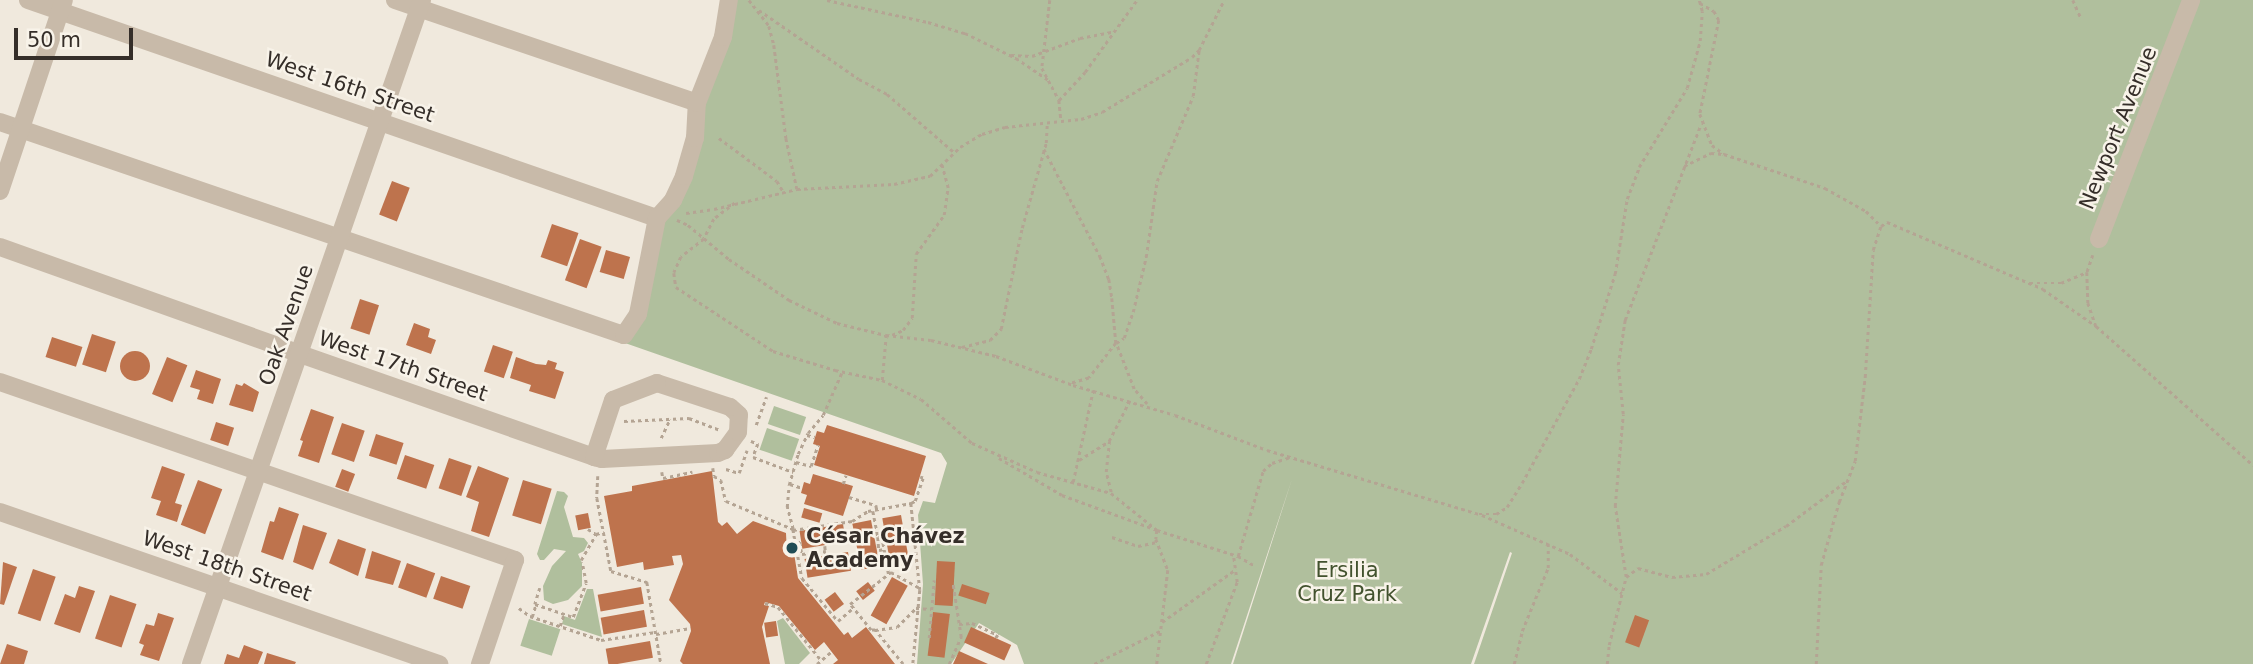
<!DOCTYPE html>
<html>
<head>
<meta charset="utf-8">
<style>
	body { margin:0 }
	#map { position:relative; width:2253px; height:664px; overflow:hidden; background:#f0e9dd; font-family:"DejaVu Sans",sans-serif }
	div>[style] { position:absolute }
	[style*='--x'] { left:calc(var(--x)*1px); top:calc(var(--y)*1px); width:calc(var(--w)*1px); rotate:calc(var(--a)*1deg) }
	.green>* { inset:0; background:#b0bf9d; transform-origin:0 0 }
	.building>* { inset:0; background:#be734d; transform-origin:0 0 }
	.round { border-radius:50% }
	.path>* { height:2.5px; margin-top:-1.25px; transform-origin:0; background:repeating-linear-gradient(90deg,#b4a493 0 3.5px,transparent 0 7px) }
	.minor>* { height:18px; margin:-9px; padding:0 9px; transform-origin:9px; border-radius:9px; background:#c8baa9 }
	.dots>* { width:19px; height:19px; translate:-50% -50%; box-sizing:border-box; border:4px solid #f8f3e9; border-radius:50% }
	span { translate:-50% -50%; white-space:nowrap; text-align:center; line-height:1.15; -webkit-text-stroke:5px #f8f3e9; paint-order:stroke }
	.street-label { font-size:21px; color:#352e29 }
	.poi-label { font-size:21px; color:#352e29; font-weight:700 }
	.left { translate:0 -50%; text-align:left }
	.park-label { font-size:21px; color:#42522e }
	.scale { position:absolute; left:14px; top:28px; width:119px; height:32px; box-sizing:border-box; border:4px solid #352e29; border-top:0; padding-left:9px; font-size:21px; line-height:24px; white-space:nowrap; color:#352e29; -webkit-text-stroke:5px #f8f3e9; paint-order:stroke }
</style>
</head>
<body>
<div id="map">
	<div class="green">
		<i style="clip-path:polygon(733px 0,2253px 0,2253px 664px,1474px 664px,1512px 553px,1510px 552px,1471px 664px,1233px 664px,1292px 479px,1231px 664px,1024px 664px,1017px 645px,979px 623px,951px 664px,917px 664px,923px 584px,918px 515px,923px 501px,935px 503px,947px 463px,941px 453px,625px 343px)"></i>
		<i style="left:774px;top:406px;width:34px;height:19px;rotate:19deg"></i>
		<i style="left:767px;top:428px;width:34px;height:23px;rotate:19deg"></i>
		<i style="clip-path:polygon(557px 491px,564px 492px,568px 496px,564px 507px,573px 537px,584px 538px,588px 543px,584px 551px,578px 554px,582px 563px,582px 586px,568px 600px,553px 604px,544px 600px,543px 586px,552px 566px,566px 551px,554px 549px,544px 560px,540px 560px,537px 554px)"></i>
		<i style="clip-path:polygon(587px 589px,593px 589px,602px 637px,562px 624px,564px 616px,575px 620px)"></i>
		<i style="clip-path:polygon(783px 618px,810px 653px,799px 664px,785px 664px,777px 621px)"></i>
		<i style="left:529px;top:619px;width:33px;height:28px;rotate:18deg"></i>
	</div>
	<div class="building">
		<i style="left:392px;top:181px;width:19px;height:36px;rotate:21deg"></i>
		<i style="left:552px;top:224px;width:28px;height:35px;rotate:19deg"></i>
		<i style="left:580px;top:239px;width:23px;height:44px;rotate:20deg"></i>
		<i style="left:606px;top:250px;width:25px;height:23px;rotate:16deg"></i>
		<i style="left:360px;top:299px;width:20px;height:31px;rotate:18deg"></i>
		<i style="clip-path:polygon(414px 323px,430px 329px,428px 337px,436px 340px,431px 354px,406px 345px)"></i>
		<i style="left:92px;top:334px;width:25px;height:32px;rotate:18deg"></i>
		<i style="left:52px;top:337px;width:32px;height:21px;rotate:18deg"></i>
		<i style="left:493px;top:345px;width:21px;height:28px;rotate:19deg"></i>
		<i class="round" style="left:120px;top:351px;width:30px;height:30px"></i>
		<i style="left:167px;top:357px;width:22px;height:40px;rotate:22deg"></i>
		<i style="clip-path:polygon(516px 357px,536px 364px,546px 365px,548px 360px,557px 363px,555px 369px,564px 372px,555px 399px,529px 391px,531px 385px,510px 378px)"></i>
		<i style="clip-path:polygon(196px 370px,221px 379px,213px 404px,197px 399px,200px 390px,190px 387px)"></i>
		<i style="clip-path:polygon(244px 383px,259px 392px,253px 412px,229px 405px,236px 384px,242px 386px)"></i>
		<i style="clip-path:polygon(311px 409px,334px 417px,319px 463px,298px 456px,303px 441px,300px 440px)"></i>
		<i style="left:216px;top:422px;width:19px;height:19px;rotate:18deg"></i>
		<i style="left:342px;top:423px;width:24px;height:33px;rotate:19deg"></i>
		<i style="clip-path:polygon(827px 425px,926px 456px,914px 496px,814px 465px,820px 446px,813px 444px,817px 431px,824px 433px)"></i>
		<i style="left:376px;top:434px;width:29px;height:23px;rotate:18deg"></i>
		<i style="left:405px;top:455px;width:31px;height:25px;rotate:19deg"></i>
		<i style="left:449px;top:458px;width:24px;height:32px;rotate:19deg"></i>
		<i style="clip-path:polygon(162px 466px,185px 474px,175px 503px,182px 505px,177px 522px,156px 515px,161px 501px,151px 498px)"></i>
		<i style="clip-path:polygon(478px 466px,509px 478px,489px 537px,471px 531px,479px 502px,466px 497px)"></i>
		<i style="left:342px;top:469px;width:14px;height:19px;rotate:21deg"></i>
		<i style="clip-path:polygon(712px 471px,718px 522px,722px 526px,727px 522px,737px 534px,753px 521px,786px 533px,787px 555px,794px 553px,798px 578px,844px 635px,848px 632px,852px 638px,866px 627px,895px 664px,833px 664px,838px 660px,824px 642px,815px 650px,779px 606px,765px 602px,764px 605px,769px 606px,762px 627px,770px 664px,683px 664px,680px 661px,691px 631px,690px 624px,669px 600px,683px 564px,681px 555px,672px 556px,674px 565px,644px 570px,643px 562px,617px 567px,604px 496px,632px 491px,632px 486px)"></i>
		<i style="clip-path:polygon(813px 474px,853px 486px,843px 516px,804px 504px,807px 495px,801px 493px,804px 482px,810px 484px)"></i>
		<i style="left:198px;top:480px;width:26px;height:48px;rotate:21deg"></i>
		<i style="left:523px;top:480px;width:30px;height:37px;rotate:17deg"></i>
		<i style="clip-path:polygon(279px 507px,299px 514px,283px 560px,261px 552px,270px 521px,274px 522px)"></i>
		<i style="left:804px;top:508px;width:19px;height:10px;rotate:16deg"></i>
		<i style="left:588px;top:513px;width:15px;height:13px;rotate:79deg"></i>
		<i style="left:901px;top:515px;width:47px;height:19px;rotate:80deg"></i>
		<i style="left:871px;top:520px;width:47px;height:19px;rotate:79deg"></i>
		<i style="left:843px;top:524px;width:18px;height:44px;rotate:81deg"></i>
		<i style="clip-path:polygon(303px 525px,327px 533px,313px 570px,293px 562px)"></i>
		<i style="clip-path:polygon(338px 539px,366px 549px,358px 576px,329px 563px)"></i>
		<i style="clip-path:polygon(372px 551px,401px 561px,393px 585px,365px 578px)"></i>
		<i style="left:848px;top:552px;width:19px;height:44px;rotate:81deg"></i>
		<i style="left:937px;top:561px;width:18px;height:44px;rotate:3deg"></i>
		<i style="clip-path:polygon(3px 562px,17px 567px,4px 605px,0 604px)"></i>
		<i style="left:407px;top:563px;width:30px;height:26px;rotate:20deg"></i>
		<i style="left:33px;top:569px;width:24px;height:47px;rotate:19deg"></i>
		<i style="left:441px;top:576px;width:31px;height:24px;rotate:19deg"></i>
		<i style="left:892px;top:577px;width:18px;height:44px;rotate:29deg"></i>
		<i style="left:868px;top:582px;width:11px;height:15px;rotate:52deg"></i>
		<i style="left:962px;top:584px;width:29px;height:12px;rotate:18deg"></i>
		<i style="clip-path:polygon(79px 586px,95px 591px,80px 633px,54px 624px,65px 594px,75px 598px)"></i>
		<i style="left:641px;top:587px;width:17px;height:44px;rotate:80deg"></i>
		<i style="left:835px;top:592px;width:15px;height:13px;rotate:53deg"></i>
		<i style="left:110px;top:595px;width:28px;height:46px;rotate:19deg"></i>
		<i style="left:644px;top:610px;width:17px;height:44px;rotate:80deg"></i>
		<i style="left:933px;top:612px;width:17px;height:44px;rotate:7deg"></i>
		<i style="clip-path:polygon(158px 613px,174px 618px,159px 661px,140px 655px,144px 645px,139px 643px,146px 624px,154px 626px)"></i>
		<i style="left:1635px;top:615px;width:15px;height:29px;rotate:20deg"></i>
		<i style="left:776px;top:621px;width:15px;height:12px;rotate:82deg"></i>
		<i style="left:971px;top:627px;width:44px;height:17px;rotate:24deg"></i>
		<i style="left:650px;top:641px;width:17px;height:45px;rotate:80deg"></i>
		<i style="clip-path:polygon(7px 644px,28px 651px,24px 664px,0 664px)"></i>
		<i style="clip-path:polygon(244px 645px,263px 652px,258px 664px,224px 664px,227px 654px,239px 658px)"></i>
		<i style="clip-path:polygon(959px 651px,988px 664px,953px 664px)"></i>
		<i style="clip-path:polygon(267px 653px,296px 662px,295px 664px,264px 664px)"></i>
	</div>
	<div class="path">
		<i style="--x:749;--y:0;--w:33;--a:52"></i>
		<i style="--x:769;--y:26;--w:20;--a:75"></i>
		<i style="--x:774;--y:45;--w:94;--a:82.6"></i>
		<i style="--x:786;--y:138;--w:52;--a:77.8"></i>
		<i style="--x:827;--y:0;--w:103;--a:12.3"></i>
		<i style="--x:928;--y:22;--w:39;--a:17"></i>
		<i style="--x:965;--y:33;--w:57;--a:26.1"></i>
		<i style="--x:1016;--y:58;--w:41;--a:34.1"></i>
		<i style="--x:1050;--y:0;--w:68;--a:96.7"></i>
		<i style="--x:1042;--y:68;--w:36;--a:62"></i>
		<i style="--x:1059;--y:100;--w:20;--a:84"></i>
		<i style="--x:2073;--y:0;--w:20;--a:66"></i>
		<i style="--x:1700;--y:3;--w:16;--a:30"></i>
		<i style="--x:1714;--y:11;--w:10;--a:61"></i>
		<i style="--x:1719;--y:20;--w:96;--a:101.4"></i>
		<i style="--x:1700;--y:114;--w:33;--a:69"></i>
		<i style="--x:1712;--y:145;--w:15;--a:37"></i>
		<i style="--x:1724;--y:154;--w:107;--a:18.6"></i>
		<i style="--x:1825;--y:188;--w:47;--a:29.3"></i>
		<i style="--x:1866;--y:211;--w:21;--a:45"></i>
		<i style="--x:1881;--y:226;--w:7;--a:-34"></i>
		<i style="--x:1887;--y:222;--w:170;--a:23.2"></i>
		<i style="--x:2043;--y:289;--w:65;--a:34.9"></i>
		<i style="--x:2096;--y:326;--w:210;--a:41.5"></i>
		<i style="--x:759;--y:10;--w:121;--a:34.6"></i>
		<i style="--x:859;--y:79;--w:32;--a:28"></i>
		<i style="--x:887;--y:94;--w:90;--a:40.9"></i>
		<i style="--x:1011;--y:55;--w:21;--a:3"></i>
		<i style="--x:1032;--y:56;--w:51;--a:-20.6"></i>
		<i style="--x:1080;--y:38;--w:33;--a:-11"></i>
		<i style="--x:1059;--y:100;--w:38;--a:-47"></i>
		<i style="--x:1085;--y:72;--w:89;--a:-54.2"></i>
		<i style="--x:719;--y:138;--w:72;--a:36.6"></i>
		<i style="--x:777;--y:181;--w:12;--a:59"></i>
		<i style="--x:1044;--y:149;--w:121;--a:62.4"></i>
		<i style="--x:1100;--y:256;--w:25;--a:69"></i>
		<i style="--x:1109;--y:279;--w:19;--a:81"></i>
		<i style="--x:1112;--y:298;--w:45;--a:84.9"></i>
		<i style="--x:1116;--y:343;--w:44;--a:127.6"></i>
		<i style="--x:1089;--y:378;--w:18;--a:164"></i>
		<i style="--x:1684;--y:166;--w:30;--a:-26"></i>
		<i style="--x:1711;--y:153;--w:12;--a:5"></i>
		<i style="--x:735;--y:203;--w:26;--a:143"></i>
		<i style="--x:714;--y:219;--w:22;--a:117"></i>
		<i style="--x:704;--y:239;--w:29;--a:142"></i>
		<i style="--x:681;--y:257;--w:17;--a:114"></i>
		<i style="--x:674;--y:273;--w:14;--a:82"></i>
		<i style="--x:676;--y:287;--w:116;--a:33.4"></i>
		<i style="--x:773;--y:351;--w:65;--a:17"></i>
		<i style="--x:835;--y:370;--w:48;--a:12"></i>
		<i style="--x:882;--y:380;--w:43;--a:26"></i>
		<i style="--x:921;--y:399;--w:67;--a:40.8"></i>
		<i style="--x:972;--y:443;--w:71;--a:24"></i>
		<i style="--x:1037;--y:472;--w:77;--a:15.8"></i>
		<i style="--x:1111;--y:493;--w:59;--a:38.8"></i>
		<i style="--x:1157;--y:530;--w:85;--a:17.8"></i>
		<i style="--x:1238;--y:556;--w:20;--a:30"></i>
		<i style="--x:686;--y:213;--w:28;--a:-8"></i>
		<i style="--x:714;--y:209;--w:85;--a:-13.5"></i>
		<i style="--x:797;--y:189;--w:97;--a:-3"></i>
		<i style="--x:894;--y:184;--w:37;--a:-13"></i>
		<i style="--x:930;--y:176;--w:42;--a:-44"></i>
		<i style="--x:960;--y:147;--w:26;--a:-31"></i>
		<i style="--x:982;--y:134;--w:24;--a:-17"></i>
		<i style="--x:1005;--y:127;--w:76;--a:-6"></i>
		<i style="--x:1081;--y:119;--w:22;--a:-18"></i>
		<i style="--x:1102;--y:112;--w:105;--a:-31.4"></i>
		<i style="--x:1192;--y:57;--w:10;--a:-45"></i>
		<i style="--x:1199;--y:50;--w:56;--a:-63.4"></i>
		<i style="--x:677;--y:220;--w:12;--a:24"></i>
		<i style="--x:688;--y:225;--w:53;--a:39.7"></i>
		<i style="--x:729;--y:259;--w:73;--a:34.3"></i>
		<i style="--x:789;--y:300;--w:53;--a:25.6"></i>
		<i style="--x:837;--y:323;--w:50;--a:13.8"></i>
		<i style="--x:886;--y:335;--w:45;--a:6.3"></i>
		<i style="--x:931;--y:340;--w:67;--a:13.8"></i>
		<i style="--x:996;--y:356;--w:82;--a:20.6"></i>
		<i style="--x:1073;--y:385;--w:106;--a:16.4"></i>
		<i style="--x:1175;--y:415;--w:98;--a:20.8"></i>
		<i style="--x:1267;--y:450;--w:221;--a:16.8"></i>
		<i style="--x:1479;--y:514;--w:17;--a:0"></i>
		<i style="--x:1496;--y:514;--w:13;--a:-32"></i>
		<i style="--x:1507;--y:507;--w:28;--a:-58"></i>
		<i style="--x:1522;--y:483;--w:119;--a:-61.3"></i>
		<i style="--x:1579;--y:379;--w:32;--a:-68"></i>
		<i style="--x:1591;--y:349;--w:79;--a:-72.3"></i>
		<i style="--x:1615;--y:274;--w:76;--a:-80.9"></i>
		<i style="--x:1627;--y:199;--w:34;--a:-69"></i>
		<i style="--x:1639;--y:167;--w:92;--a:-58.7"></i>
		<i style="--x:1687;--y:88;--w:49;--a:-74.5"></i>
		<i style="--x:1700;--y:41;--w:30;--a:-86"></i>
		<i style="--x:1702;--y:11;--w:11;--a:-105"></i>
		<i style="--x:2093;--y:255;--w:18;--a:109"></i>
		<i style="--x:2087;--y:272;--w:31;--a:88"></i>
		<i style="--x:2088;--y:303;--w:24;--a:71"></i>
		<i style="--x:2030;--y:283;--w:31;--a:0"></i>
		<i style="--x:2061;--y:283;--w:28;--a:-23"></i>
		<i style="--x:892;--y:335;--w:12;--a:-24"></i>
		<i style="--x:903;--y:330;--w:15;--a:-53"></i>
		<i style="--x:912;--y:318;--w:64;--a:-86.4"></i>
		<i style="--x:916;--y:254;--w:48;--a:-54.3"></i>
		<i style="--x:944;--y:215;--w:27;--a:-82"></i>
		<i style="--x:948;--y:188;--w:23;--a:-105"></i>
		<i style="--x:962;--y:347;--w:29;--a:-14"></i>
		<i style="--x:990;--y:340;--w:16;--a:-45"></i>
		<i style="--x:1001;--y:329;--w:103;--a:-78.3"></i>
		<i style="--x:1022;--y:228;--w:88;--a:-74.2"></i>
		<i style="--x:1046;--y:143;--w:20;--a:-87"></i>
		<i style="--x:882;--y:380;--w:45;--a:-84.9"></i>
		<i style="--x:1147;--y:404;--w:20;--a:-131"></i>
		<i style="--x:1134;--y:389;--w:49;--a:-111.4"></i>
		<i style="--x:1116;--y:343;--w:9;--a:-32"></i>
		<i style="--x:1124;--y:338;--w:28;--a:-71"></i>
		<i style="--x:1133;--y:312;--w:57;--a:-76.7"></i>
		<i style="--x:1146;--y:257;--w:77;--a:-81.8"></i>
		<i style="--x:1157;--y:181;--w:92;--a:-67"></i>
		<i style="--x:1193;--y:96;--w:46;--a:-82.6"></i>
		<i style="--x:624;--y:421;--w:65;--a:-2.6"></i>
		<i style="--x:689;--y:418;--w:33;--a:21"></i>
		<i style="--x:756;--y:425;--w:30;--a:-70"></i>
		<i style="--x:807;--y:435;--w:8;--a:14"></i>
		<i style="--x:661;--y:438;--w:21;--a:-65"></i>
		<i style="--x:751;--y:441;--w:8;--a:23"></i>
		<i style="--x:758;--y:444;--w:14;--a:111"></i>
		<i style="--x:753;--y:457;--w:43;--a:20.6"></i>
		<i style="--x:999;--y:458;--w:73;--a:30.4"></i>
		<i style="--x:1062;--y:495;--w:101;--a:20.2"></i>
		<i style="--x:1157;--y:530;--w:9;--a:96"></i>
		<i style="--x:1156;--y:539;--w:33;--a:69"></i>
		<i style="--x:1168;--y:570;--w:95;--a:96.7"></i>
		<i style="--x:1079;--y:460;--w:36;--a:-32"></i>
		<i style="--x:796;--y:462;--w:16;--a:15"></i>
		<i style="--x:811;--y:466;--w:22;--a:-72"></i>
		<i style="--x:713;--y:468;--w:8;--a:83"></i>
		<i style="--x:714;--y:476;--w:8;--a:30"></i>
		<i style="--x:721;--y:480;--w:22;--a:77"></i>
		<i style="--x:726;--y:501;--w:73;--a:22.7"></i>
		<i style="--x:793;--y:529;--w:50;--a:79.6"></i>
		<i style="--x:802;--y:578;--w:56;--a:50.1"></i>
		<i style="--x:838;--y:621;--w:20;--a:-41"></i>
		<i style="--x:726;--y:469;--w:14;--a:17"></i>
		<i style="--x:739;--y:473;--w:24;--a:-71"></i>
		<i style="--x:662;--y:472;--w:6;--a:81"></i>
		<i style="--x:663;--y:478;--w:30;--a:-12"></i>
		<i style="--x:598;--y:476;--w:22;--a:93"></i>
		<i style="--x:597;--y:498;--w:74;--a:79.1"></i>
		<i style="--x:611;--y:571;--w:38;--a:17"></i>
		<i style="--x:647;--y:582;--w:83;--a:80.3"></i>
		<i style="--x:1073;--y:482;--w:94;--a:-77.7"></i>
		<i style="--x:790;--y:484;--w:13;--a:18"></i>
		<i style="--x:843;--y:484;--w:9;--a:-72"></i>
		<i style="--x:1111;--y:492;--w:21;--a:-104"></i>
		<i style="--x:1106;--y:472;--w:31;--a:-84"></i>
		<i style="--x:1109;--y:441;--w:46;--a:-62.9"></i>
		<i style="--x:849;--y:497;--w:28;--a:17"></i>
		<i style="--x:876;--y:505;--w:5;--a:79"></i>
		<i style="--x:911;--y:503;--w:4;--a:-27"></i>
		<i style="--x:915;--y:501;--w:24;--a:-71"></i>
		<i style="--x:923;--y:478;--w:3;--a:-162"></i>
		<i style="--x:873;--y:511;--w:26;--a:79"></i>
		<i style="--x:878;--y:537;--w:4;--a:-14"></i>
		<i style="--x:882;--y:536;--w:39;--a:80"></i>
		<i style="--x:1482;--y:515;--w:96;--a:23.9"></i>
		<i style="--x:1570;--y:554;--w:65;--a:36.9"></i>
		<i style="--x:588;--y:529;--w:9;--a:32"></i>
		<i style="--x:793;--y:529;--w:23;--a:-105"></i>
		<i style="--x:787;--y:507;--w:22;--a:-85"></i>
		<i style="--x:789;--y:485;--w:32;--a:-74"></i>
		<i style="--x:798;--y:454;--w:23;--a:-65"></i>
		<i style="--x:808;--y:433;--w:23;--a:-50"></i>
		<i style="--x:823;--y:415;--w:47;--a:-66.2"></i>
		<i style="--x:793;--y:530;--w:60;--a:-8.7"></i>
		<i style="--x:852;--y:521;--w:19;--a:-32"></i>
		<i style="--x:868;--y:511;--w:44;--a:-10.5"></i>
		<i style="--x:911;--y:503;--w:87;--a:84.1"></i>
		<i style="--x:920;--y:590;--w:74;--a:95.4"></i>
		<i style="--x:878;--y:537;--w:13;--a:86"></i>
		<i style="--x:879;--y:550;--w:5;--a:-11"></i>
		<i style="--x:1112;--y:537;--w:28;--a:19"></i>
		<i style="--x:1138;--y:546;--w:19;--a:-12"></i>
		<i style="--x:797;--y:542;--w:3;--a:0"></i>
		<i style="--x:800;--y:542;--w:12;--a:81"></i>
		<i style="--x:802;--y:554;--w:24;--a:-7"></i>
		<i style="--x:825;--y:546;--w:10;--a:84"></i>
		<i style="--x:1238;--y:556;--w:89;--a:-73.6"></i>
		<i style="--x:1263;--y:471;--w:12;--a:-42"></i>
		<i style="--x:1272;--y:463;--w:19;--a:-18"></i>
		<i style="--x:581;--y:560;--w:30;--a:-60"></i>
		<i style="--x:596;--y:534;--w:8;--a:-14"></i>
		<i style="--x:1626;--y:577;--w:72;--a:-98.8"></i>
		<i style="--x:1615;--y:506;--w:92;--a:-85"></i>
		<i style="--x:1623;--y:414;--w:49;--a:-95.8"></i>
		<i style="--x:1618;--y:365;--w:46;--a:-81.2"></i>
		<i style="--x:1625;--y:320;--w:210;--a:-68.8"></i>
		<i style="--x:540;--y:588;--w:17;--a:107"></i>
		<i style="--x:535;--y:604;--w:40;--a:18.9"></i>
		<i style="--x:573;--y:617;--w:36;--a:-69"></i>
		<i style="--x:586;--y:583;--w:21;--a:-101"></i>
		<i style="--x:765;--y:603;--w:14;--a:17"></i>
		<i style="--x:778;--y:607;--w:68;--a:50.9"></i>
		<i style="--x:519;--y:608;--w:14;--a:36"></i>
		<i style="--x:530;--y:616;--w:75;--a:18.7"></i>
		<i style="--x:601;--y:640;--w:55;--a:-8.4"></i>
		<i style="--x:532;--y:617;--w:14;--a:-73"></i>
		<i style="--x:1162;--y:622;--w:91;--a:-35.6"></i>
		<i style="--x:959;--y:624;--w:13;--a:-4"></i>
		<i style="--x:972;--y:623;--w:29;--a:25"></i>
		<i style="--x:998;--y:635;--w:4;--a:124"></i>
		<i style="--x:560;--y:626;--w:13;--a:-72"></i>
		<i style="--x:875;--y:630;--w:4;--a:180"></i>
		<i style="--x:871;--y:630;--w:33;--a:-129"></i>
		<i style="--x:850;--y:604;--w:52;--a:-38"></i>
		<i style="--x:891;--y:572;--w:33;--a:29"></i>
		<i style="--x:656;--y:634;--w:35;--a:-10"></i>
		<i style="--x:929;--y:638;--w:58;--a:-85.1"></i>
		<i style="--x:817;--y:664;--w:18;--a:-41"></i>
		<i style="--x:903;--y:664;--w:44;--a:-129.5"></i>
		<i style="--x:875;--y:630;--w:22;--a:-8"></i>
		<i style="--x:897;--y:627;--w:27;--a:-45"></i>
		<i style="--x:916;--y:608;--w:15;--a:4"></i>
		<i style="--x:949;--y:664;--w:30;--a:-66"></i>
		<i style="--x:961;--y:637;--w:53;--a:-98.7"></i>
		<i style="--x:1094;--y:664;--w:74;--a:-26.6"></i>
		<i style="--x:1206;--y:664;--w:88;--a:-69.3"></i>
		<i style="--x:1237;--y:582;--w:27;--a:-98"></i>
		<i style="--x:1514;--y:664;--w:34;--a:-76"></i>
		<i style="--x:1522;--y:631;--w:68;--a:-67.6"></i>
		<i style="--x:1548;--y:568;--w:25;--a:-90"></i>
		<i style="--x:1607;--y:664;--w:19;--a:-84"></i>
		<i style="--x:1609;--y:645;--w:70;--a:-76"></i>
		<i style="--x:1626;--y:577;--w:15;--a:-37"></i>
		<i style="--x:1638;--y:568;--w:35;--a:15"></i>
		<i style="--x:1672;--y:577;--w:34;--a:-5"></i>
		<i style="--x:1706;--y:574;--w:93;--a:-31"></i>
		<i style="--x:1786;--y:526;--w:74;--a:-36.7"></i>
		<i style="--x:1816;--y:664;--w:99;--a:-87.1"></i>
		<i style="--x:1821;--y:565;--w:66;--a:-74.1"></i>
		<i style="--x:1839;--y:502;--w:44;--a:-68.7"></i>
		<i style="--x:1855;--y:461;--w:85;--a:-83.2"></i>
		<i style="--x:1865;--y:377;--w:127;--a:-86.4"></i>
		<i style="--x:1873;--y:250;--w:25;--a:-72"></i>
	</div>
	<div class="minor">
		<i style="--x:28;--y:0;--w:666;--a:19.12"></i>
		<i style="--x:395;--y:0;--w:319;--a:18.8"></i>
		<i style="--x:0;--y:122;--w:659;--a:18.85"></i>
		<i style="--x:624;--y:335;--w:25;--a:-56"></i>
		<i style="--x:638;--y:314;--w:98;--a:-78.8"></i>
		<i style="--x:657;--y:218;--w:24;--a:-48"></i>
		<i style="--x:673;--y:200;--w:26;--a:-65"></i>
		<i style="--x:684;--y:176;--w:40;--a:-74"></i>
		<i style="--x:695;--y:138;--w:35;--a:-87"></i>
		<i style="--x:697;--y:103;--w:71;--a:-68.5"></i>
		<i style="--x:723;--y:37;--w:37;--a:-81"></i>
		<i style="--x:0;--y:191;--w:201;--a:-71.5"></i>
		<i style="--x:2099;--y:239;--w:256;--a:-68.9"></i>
		<i style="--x:0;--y:247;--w:319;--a:19.6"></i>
		<i style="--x:300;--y:354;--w:312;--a:19.3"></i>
		<i style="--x:594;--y:457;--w:8;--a:14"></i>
		<i style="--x:602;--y:459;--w:116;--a:-3"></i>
		<i style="--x:718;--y:453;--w:8;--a:-23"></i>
		<i style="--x:725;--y:450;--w:22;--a:-54"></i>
		<i style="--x:738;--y:432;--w:17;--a:-87"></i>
		<i style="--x:739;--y:415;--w:12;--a:-138"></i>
		<i style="--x:730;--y:407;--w:77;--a:-161.8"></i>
		<i style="--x:657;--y:383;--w:47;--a:158.9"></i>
		<i style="--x:613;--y:400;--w:60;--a:108.4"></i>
		<i style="--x:0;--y:382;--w:545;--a:19.07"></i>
		<i style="--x:515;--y:560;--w:110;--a:108.6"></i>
		<i style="--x:0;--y:512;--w:465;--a:19.1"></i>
		<i style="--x:191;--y:664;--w:703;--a:-70.82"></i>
	</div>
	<div class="dots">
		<i style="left:792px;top:548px;background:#214c54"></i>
	</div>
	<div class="street-label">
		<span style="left:350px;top:87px;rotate:19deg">West 16th Street</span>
		<span style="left:2118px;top:128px;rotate:-68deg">Newport Avenue</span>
		<span style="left:286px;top:325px;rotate:-71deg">Oak Avenue</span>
		<span style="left:403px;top:366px;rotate:19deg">West 17th Street</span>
		<span style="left:227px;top:566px;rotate:19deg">West 18th Street</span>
	</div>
	<div class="poi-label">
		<span class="left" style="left:806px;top:548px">César Chávez<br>Academy</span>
	</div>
	<div class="park-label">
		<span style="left:1347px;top:582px">Ersilia<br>Cruz Park</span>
	</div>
	<div class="scale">50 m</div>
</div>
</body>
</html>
